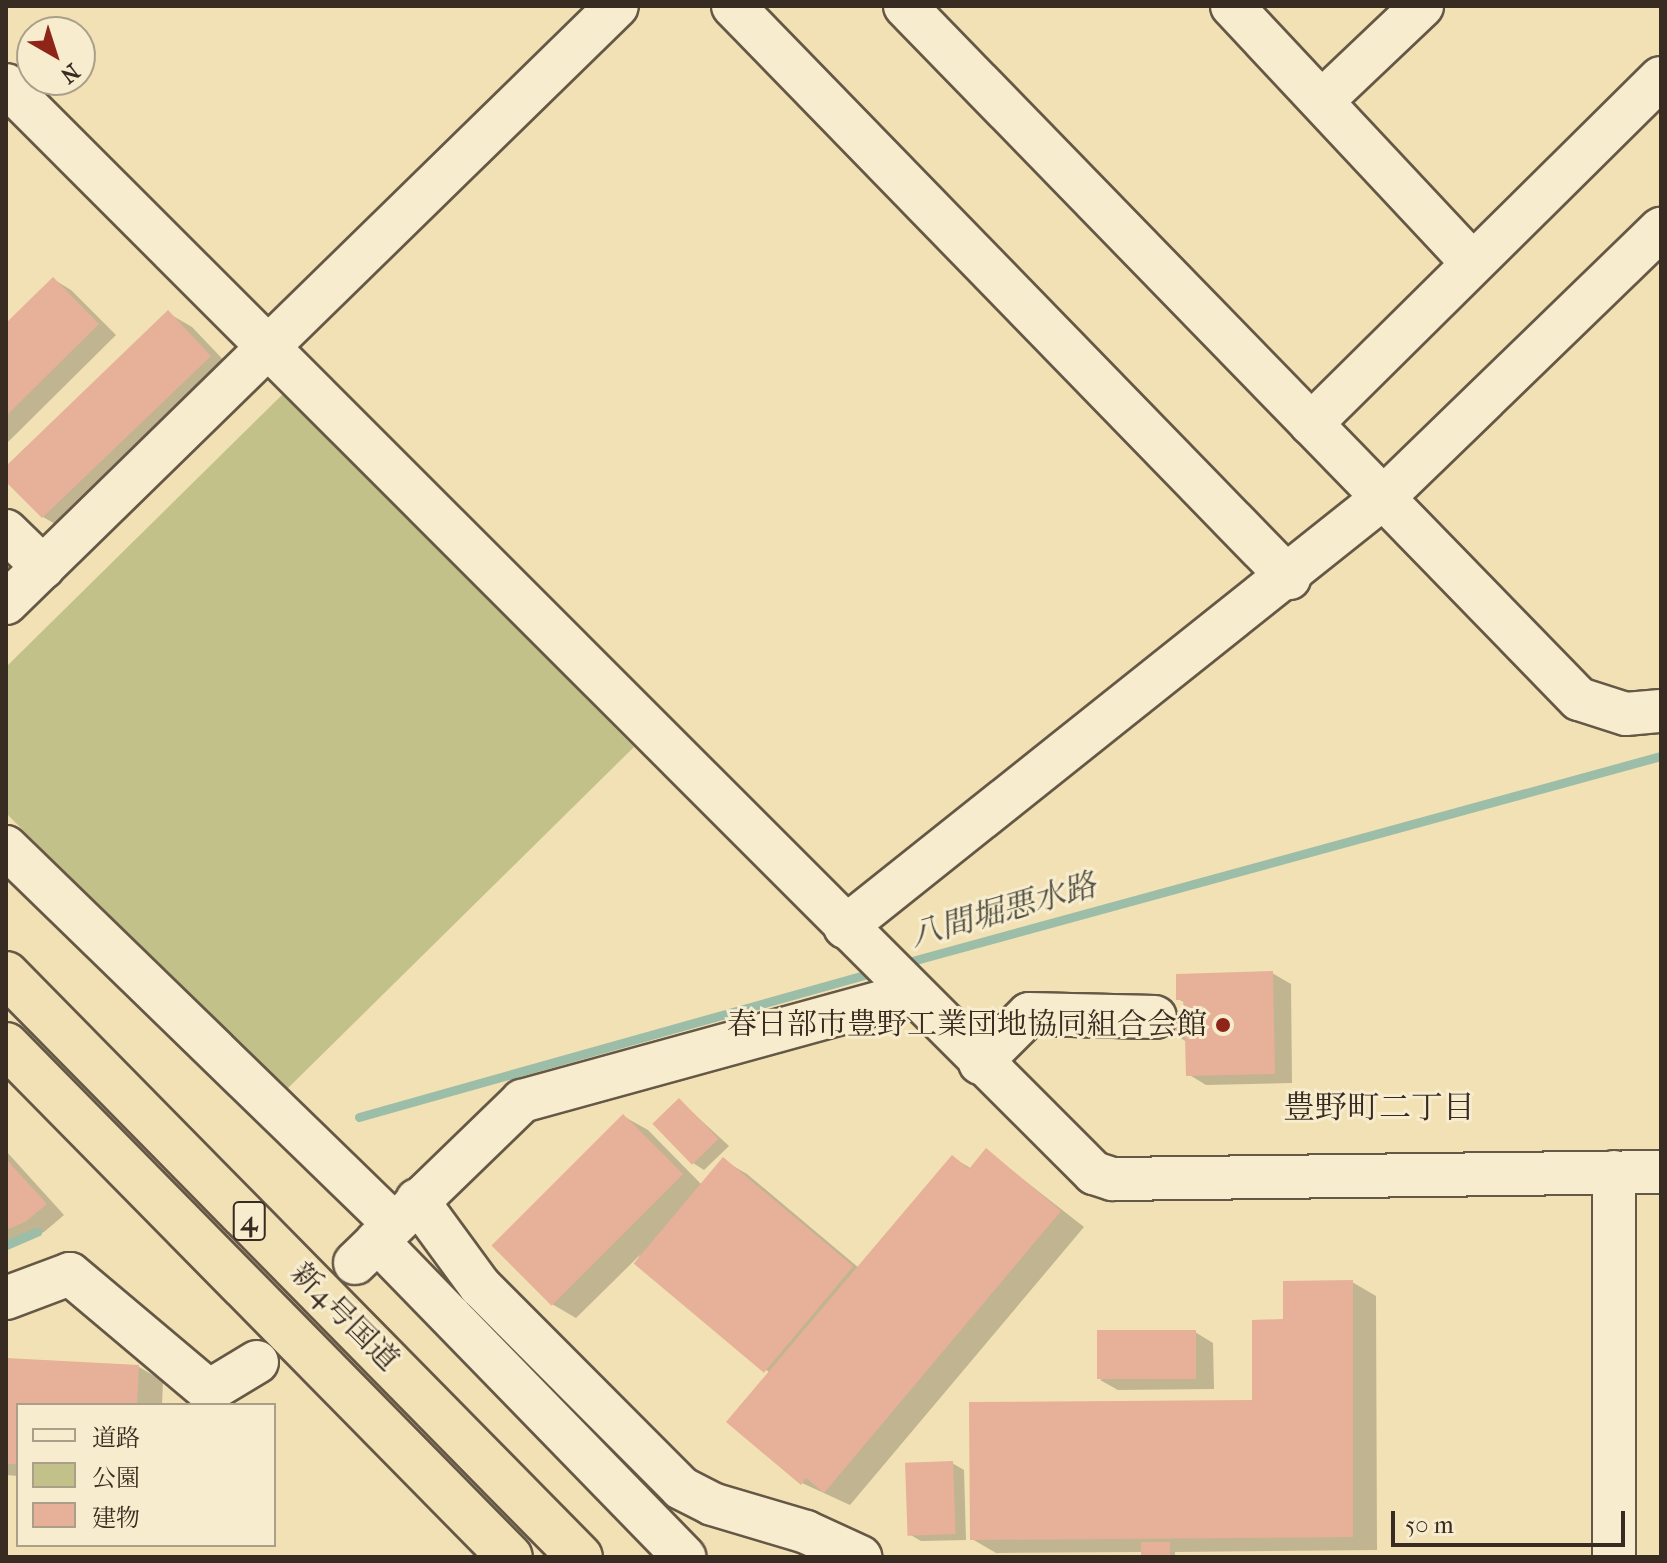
<!DOCTYPE html>
<html>
<head>
<meta charset="utf-8">
<style>
	body { margin:0 }
	#map { position:relative; width:1667px; height:1563px; overflow:hidden; background:#f2e1b4; font-family:"IM FELL French Canon","Noto Serif JP",serif }
	div>[style] { position:absolute }
	[style*='--x'] { left:calc(var(--x)*1px); top:calc(var(--y)*1px); width:calc(var(--w)*1px); rotate:calc(var(--a)*1deg) }
	.green>* { inset:0; background:#c1c189 }
	.shadow>* { inset:0; background:#0003 }
	.stream>* { height:9px; margin:-4.5px; padding:0 4.5px; transform-origin:4.5px; border-radius:4.5px; background:#9cbea8 }
	.building>* { inset:0; background:#e6b198; transform-origin:0 0 }
	.roads { filter:drop-shadow(2px 0 #665846) drop-shadow(-2px 0 #665846) drop-shadow(0 2px #665846) drop-shadow(0 -2px #665846) }
	.minor>* { height:42px; margin:-21px; padding:0 21px; transform-origin:21px; border-radius:21px; background:#f7ecce }
	.highway>* { height:44px; margin:-22px; padding:0 22px; transform-origin:22px; border-radius:22px; background:#f2e1b4 }
	.dots>* { width:22px; height:22px; translate:-50% -50%; box-sizing:border-box; border:4px solid #f7ecce; border-radius:50% }
	span { translate:-50% -50%; white-space:nowrap; text-align:center; line-height:1.15; -webkit-text-stroke:6px #f7ecce; paint-order:stroke }
	.shield-label span { padding:2px 6px; background:#f7ecce; border:2px solid; border-radius:6px; -webkit-text-stroke-width:0 }
	.shield-label { font-size:28px; color:#382b21; font-weight:700 }
	.poi-label { font-size:30px; color:#382b21 }
	.right { translate:-100% -50%; text-align:right }
	.street-label { font-size:30px; color:#382b21 }
	.water-label { font-size:32px; color:#515043; font-style:italic }
	.neighbourhood-label { font-size:32px; color:#382b21 }
	.frame { position:absolute; inset:0; border:8px solid #382b21; pointer-events:none }
	.legend { position:absolute; left:16px; top:1403px; width:260px; height:144px; box-sizing:border-box; background:#f7ecce; border:2px solid #ab9f89; margin:0; padding:10px 14px; list-style:none; font-size:24px; color:#382b21 }
	.legend li { display:flex; align-items:center; gap:16px; height:40px }
	.legend b { width:40px; border:2px solid #ab9f89 }
	.north { position:absolute; left:16px; top:16px; width:80px; height:80px; box-sizing:border-box; background:#f7ecce; border:2px solid #ab9f89; border-radius:50%; rotate:141deg; font-size:22px; font-weight:700; line-height:32px; text-align:center; color:#382b21 }
	.north::after { content:''; display:block; margin:auto; width:28px; height:36px; background:#8f2418; clip-path:polygon(50% 0,100% 100%,50% 72%,0 100%) }
	.scale { position:absolute; left:1391px; top:1511px; width:234px; height:36px; box-sizing:border-box; border:4px solid #382b21; border-top:0; padding-left:10px; font-size:24px; line-height:28px; white-space:nowrap; color:#382b21; -webkit-text-stroke:6px #f7ecce; paint-order:stroke }
</style>
</head>
<body>
<div id="map">
	<div class="green">
		<i style="clip-path:polygon(284px 393px,634px 747px,283px 1093px,6px 813px,6px 667px)"></i>
	</div>
	<div class="shadow">
		<i style="clip-path:polygon(53px 279px,71px 290px,116px 335px,6px 444px,6px 326px)"></i>
		<i style="clip-path:polygon(168px 313px,192px 327px,234px 371px,67px 531px,43px 517px,6px 479px,6px 468px)"></i>
		<i style="clip-path:polygon(1272px 973px,1291px 984px,1292px 1083px,1206px 1085px,1188px 1074px,1187px 1042px,1174px 1034px,1186px 1017px,1186px 1003px,1178px 999px)"></i>
		<i style="clip-path:polygon(679px 1100px,729px 1146px,704px 1170px,693px 1163px)"></i>
		<i style="clip-path:polygon(623px 1116px,648px 1130px,702px 1185px,723px 1160px,747px 1174px,859px 1268px,952px 1157px,972px 1169px,987px 1151px,1084px 1227px,850px 1505px,802px 1483px,770px 1373px,636px 1263px,640px 1255px,576px 1318px,552px 1304px)"></i>
		<i style="clip-path:polygon(6px 1151px,64px 1215px,44px 1232px,6px 1247px)"></i>
		<i style="clip-path:polygon(1352px 1282px,1376px 1296px,1377px 1550px,1175px 1552px,1175px 1557px,1145px 1557px,1143px 1552px,996px 1553px,972px 1539px,1254px 1402px,1285px 1321px)"></i>
		<i style="clip-path:polygon(1195px 1332px,1213px 1343px,1214px 1389px,1118px 1390px,1100px 1380px)"></i>
		<i style="clip-path:polygon(6px 1360px,139px 1367px,163px 1381px,162px 1405px,18px 1405px,18px 1476px,6px 1475px)"></i>
		<i style="clip-path:polygon(952px 1463px,964px 1470px,966px 1540px,921px 1541px,909px 1534px)"></i>
	</div>
	<div class="stream">
		<i style="--x:901;--y:964;--w:788;--a:-15.31"></i>
		<i style="--x:359;--y:1117;--w:536;--a:-15.7"></i>
		<i style="--x:6;--y:1245;--w:34;--a:-23"></i>
	</div>
	<div class="building">
		<i style="clip-path:polygon(53px 277px,99px 324px,6px 416px,6px 323px)"></i>
		<i style="clip-path:polygon(168px 310px,211px 356px,42px 518px,6px 482px,6px 466px)"></i>
		<i style="clip-path:polygon(1273px 971px,1275px 1074px,1186px 1076px,1185px 1035px,1172px 1035px,1172px 1015px,1184px 1015px,1183px 1000px,1176px 1000px,1176px 974px)"></i>
		<i style="left:679px;top:1098px;width:57px;height:37px;rotate:46deg"></i>
		<i style="left:623px;top:1114px;width:85px;height:186px;rotate:45deg"></i>
		<i style="clip-path:polygon(986px 1148px,1061px 1211px,824px 1493px,806px 1478px,801px 1485px,726px 1422px,952px 1155px,969px 1169px)"></i>
		<i style="left:723px;top:1157px;width:170px;height:139px;rotate:40deg"></i>
		<i style="clip-path:polygon(6px 1159px,47px 1204px,25px 1222px,6px 1230px)"></i>
		<i style="clip-path:polygon(1353px 1280px,1353px 1537px,970px 1540px,969px 1402px,1252px 1400px,1252px 1320px,1283px 1319px,1283px 1281px)"></i>
		<i style="left:1196px;top:1330px;width:49px;height:99px;rotate:90deg"></i>
		<i style="clip-path:polygon(6px 1358px,139px 1365px,137px 1405px,18px 1405px,18px 1464px,6px 1464px)"></i>
		<i style="left:953px;top:1461px;width:73px;height:48px;rotate:88deg"></i>
		<i style="left:1170px;top:1542px;width:13px;height:29px;rotate:90deg"></i>
	</div>
	<div class="roads">
		<div class="minor">
			<i style="--x:733;--y:6;--w:798;--a:45.81"></i>
			<i style="--x:905;--y:6;--w:967;--a:45.8"></i>
			<i style="--x:1579;--y:699;--w:49;--a:17.7"></i>
			<i style="--x:1626;--y:714;--w:35;--a:-5"></i>
			<i style="--x:1232;--y:6;--w:349;--a:46.9"></i>
			<i style="--x:6;--y:85;--w:1539;--a:45"></i>
			<i style="--x:1094;--y:1173;--w:20;--a:18"></i>
			<i style="--x:1113;--y:1179;--w:548;--a:-0.73"></i>
			<i style="--x:1322;--y:101;--w:138;--a:-43.5"></i>
			<i style="--x:1311;--y:424;--w:492;--a:-44.7"></i>
			<i style="--x:6;--y:531;--w:52;--a:44.2"></i>
			<i style="--x:6;--y:603;--w:854;--a:-44.34"></i>
			<i style="--x:6;--y:847;--w:541;--a:44.18"></i>
			<i style="--x:845;--y:927;--w:688;--a:-38.57"></i>
			<i style="--x:1383;--y:498;--w:387;--a:-44.1"></i>
			<i style="--x:980;--y:1063;--w:69;--a:-45"></i>
			<i style="--x:1029;--y:1014;--w:126;--a:1.4"></i>
			<i style="--x:1614;--y:1172;--w:385;--a:90"></i>
			<i style="--x:417;--y:1200;--w:107;--a:53.8"></i>
			<i style="--x:480;--y:1286;--w:285;--a:45.1"></i>
			<i style="--x:681;--y:1488;--w:35;--a:27"></i>
			<i style="--x:712;--y:1504;--w:98;--a:16.6"></i>
			<i style="--x:806;--y:1532;--w:60;--a:24.8"></i>
			<i style="--x:377;--y:1241;--w:441;--a:45.8"></i>
			<i style="--x:355;--y:1263;--w:233;--a:-44.1"></i>
			<i style="--x:522;--y:1101;--w:403;--a:-15.4"></i>
			<i style="--x:6;--y:1298;--w:68;--a:-20.6"></i>
			<i style="--x:70;--y:1274;--w:182;--a:40.1"></i>
			<i style="--x:209;--y:1391;--w:56;--a:-31.1"></i>
		</div>
		<div class="highway">
			<i style="--x:6;--y:974;--w:818;--a:45.45"></i>
			<i style="--x:6;--y:1045;--w:718;--a:45.45"></i>
		</div>
	</div>
	<div class="dots">
		<i style="left:1223px;top:1025px;background:#8f2418"></i>
	</div>
	<div class="shield-label">
		<span style="left:249px;top:1221px">4</span>
	</div>
	<div class="poi-label">
		<span class="right" style="left:1207px;top:1025px">春日部市豊野工業団地協同組合会館</span>
	</div>
	<div class="street-label">
		<span style="left:344px;top:1317px;rotate:45deg">新4号国道</span>
	</div>
	<div class="water-label">
		<span style="left:1003px;top:911px;rotate:-16deg">八間堀悪水路</span>
	</div>
	<div class="neighbourhood-label">
		<span style="left:1379px;top:1108px">豊野町二丁目</span>
	</div>
	<div class="frame"></div>
	<ul class="legend">
	<li><b style="height:10px;background:#f7ecce"></b>道路</li>
	<li><b style="height:22px;background:#c1c189"></b>公園</li>
	<li><b style="height:22px;background:#e6b198"></b>建物</li>
	</ul>
	<div class="north">N</div>
	<div class="scale">50 m</div>
</div>
</body>
</html>
